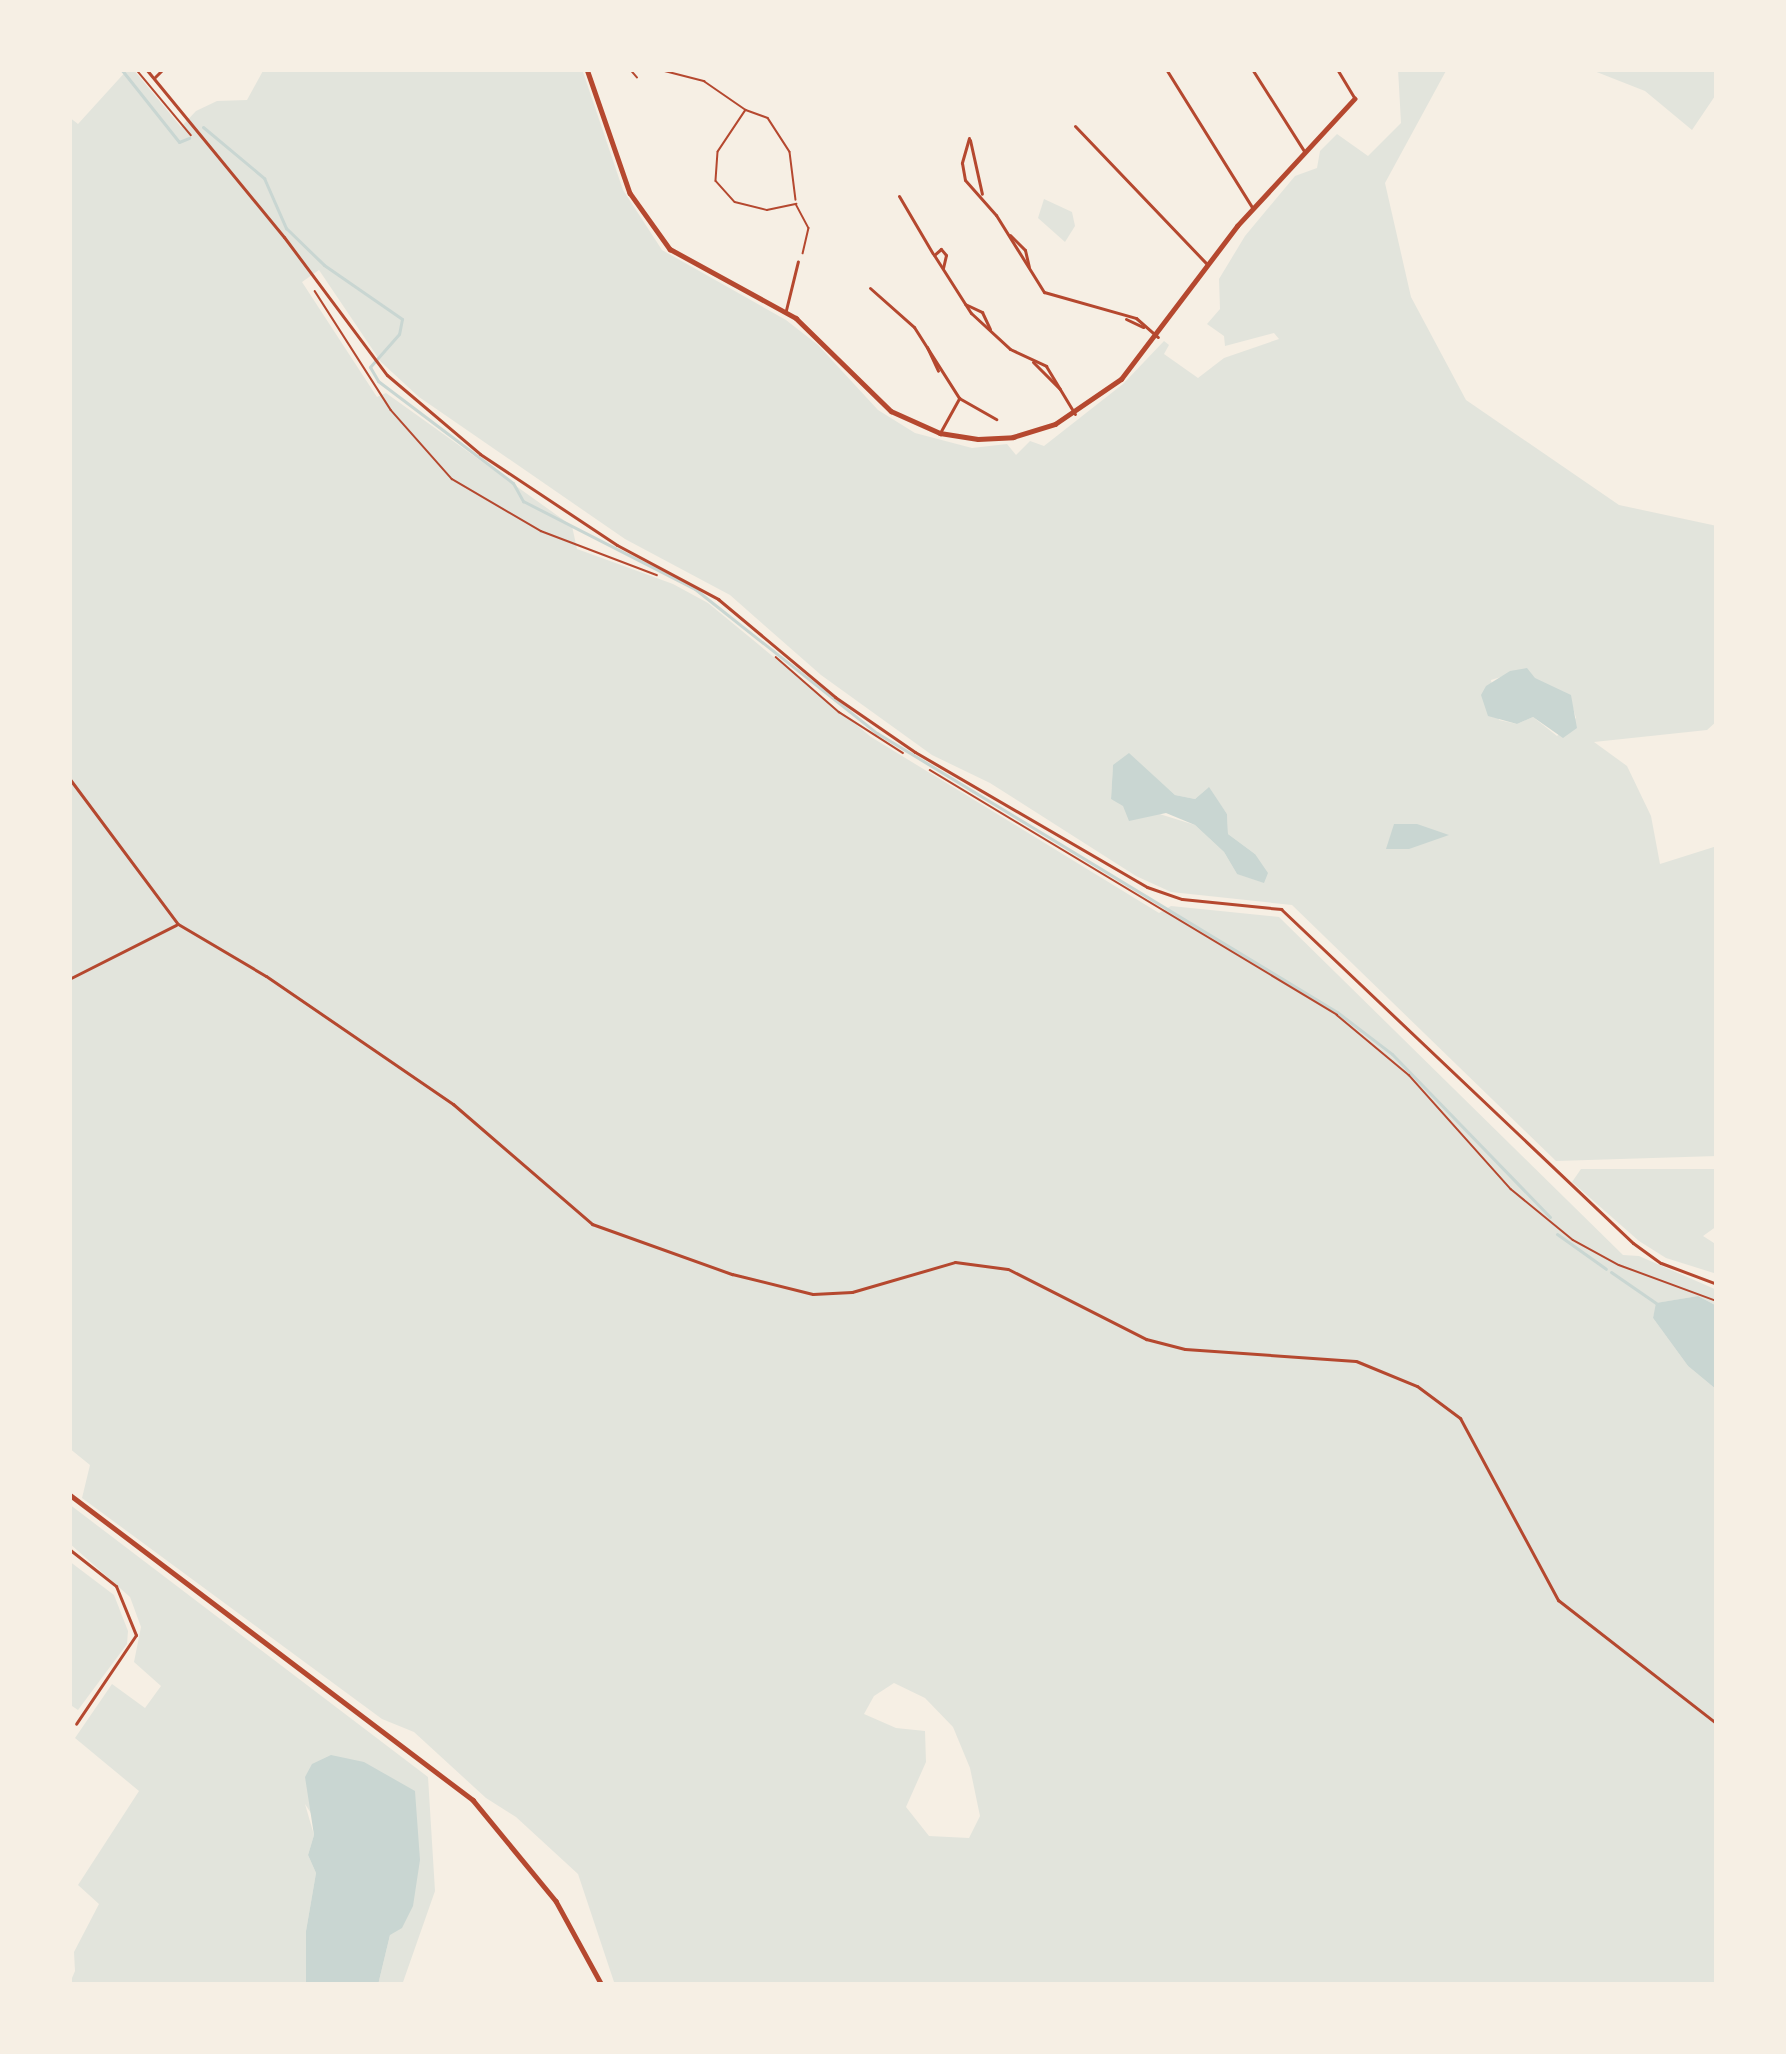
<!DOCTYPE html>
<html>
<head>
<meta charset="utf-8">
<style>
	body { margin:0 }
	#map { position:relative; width:1786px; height:2054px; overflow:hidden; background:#f6efe4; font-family:Inter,sans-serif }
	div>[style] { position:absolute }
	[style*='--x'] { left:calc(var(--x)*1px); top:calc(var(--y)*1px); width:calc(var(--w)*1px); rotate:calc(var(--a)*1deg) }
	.green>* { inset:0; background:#e2e4dc }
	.water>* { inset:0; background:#c9d6d2 }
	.stream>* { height:3px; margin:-1.5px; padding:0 1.5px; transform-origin:1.5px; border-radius:1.5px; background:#c9d6d2 }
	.path>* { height:1.5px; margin:-0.75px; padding:0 0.75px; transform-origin:0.75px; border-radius:0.75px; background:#b5482f }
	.service>* { height:1.5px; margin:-0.75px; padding:0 0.75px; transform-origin:0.75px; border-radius:0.75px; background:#b5482f }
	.minor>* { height:3px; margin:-1.5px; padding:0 1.5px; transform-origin:1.5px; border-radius:1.5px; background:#b5482f }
	.tertiary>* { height:4.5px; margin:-2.25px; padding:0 2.25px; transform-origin:2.25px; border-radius:2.25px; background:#b5482f }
	.secondary>* { height:4.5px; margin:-2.25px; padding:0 2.25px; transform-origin:2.25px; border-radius:2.25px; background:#b5482f }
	span { translate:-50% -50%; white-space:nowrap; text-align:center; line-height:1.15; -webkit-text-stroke:9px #f6efe4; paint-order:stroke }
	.frame { position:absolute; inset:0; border:72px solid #f6efe4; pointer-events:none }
</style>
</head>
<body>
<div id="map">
	<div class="green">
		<i style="clip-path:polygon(evenodd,128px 69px,133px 69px,181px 127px,196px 111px,217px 101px,247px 100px,264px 69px,582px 69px,623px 190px,662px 250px,786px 320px,818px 345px,878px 410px,915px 433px,972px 448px,1007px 444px,1016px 455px,1030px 441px,1044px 446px,1123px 384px,1164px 341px,1169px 345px,1164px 354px,1198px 378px,1224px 358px,1279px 339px,1274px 333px,1225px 346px,1224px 336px,1207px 324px,1220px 309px,1219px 279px,1245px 236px,1295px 176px,1317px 168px,1320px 151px,1337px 134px,1368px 156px,1401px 123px,1398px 69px,1447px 69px,1385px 183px,1411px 297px,1466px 400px,1619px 505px,1717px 526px,1717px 721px,1707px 730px,1594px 742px,1627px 766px,1651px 816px,1660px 864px,1717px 846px,1717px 1156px,1556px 1161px,1292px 905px,1171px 892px,1136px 876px,990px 783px,932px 755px,821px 675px,730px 595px,625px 539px,419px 397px,381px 362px,319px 270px,302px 282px,377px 397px,386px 393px,572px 526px,577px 549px,673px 584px,708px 603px,871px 737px,1159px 913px,1171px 906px,1279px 917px,1623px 1255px,1639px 1256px,1717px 1290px,1717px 1306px,1698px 1296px,1657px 1303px,1653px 1318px,1688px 1366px,1717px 1390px,1717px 1985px,615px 1985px,578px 1874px,516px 1817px,486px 1798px,414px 1732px,382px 1719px,82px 1498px,90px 1465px,69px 1448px,69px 117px,78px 124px,128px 69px,1504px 676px,1572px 705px,1576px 718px,1557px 736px,1533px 717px,1517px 724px,1499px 720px,1491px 680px,1504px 676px,128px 69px,1129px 754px,1175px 795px,1195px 799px,1208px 788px,1227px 814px,1228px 834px,1255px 854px,1237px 874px,1224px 852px,1195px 825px,1111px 799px,1113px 766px,1129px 754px,128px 69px,894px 1683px,925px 1698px,953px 1727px,970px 1768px,980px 1816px,969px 1838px,929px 1836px,906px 1807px,926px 1762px,925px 1731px,896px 1728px,864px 1714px,874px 1696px,894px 1683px)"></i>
		<i style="clip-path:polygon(1589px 69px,1717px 69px,1717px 93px,1692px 130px,1645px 91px)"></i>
		<i style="clip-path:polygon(1044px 199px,1072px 212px,1075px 226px,1065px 242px,1038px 218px)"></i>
		<i style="clip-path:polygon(1581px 1169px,1717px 1169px,1717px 1226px,1703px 1236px,1717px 1245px,1717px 1274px,1666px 1258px,1639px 1241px,1572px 1182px)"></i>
		<i style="clip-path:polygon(69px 1504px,428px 1777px,435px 1891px,402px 1985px,378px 1985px,390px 1935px,305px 1804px,314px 1835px,308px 1855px,316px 1873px,306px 1931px,306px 1985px,69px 1985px,75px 1971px,74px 1952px,99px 1904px,78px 1885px,139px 1791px,75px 1738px,112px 1684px,145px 1708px,161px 1686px,134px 1662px,141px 1627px,130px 1597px,69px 1543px)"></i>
		<i style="clip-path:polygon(69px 1561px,114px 1595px,128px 1631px,127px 1644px,78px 1710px,69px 1704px)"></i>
	</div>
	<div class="water">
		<i style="clip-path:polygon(1527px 668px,1535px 678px,1571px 695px,1577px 728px,1563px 738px,1533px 717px,1517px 724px,1488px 716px,1481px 695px,1486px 686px,1510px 671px)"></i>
		<i style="clip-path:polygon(1129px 753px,1175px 795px,1195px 799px,1209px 787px,1227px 814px,1228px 834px,1255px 854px,1268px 873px,1264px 883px,1237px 874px,1224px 852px,1195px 825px,1166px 813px,1129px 821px,1123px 806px,1111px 799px,1113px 765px)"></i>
		<i style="clip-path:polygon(1394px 824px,1417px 824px,1449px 835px,1409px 849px,1386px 849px)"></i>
		<i style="clip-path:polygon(1698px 1296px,1717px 1306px,1717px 1390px,1688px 1366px,1653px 1318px,1656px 1303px)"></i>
		<i style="clip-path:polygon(331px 1755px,364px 1762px,415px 1791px,420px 1860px,413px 1906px,402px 1928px,390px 1935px,378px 1985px,306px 1985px,306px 1931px,316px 1873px,308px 1855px,314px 1835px,305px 1777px,312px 1764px)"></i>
	</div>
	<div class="stream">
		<i style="--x:121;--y:69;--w:93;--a:51.5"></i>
		<i style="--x:179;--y:142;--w:11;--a:-22"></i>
		<i style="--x:203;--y:127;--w:80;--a:39.9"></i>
		<i style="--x:264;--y:178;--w:55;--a:66.3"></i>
		<i style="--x:286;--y:228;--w:53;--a:44.2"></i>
		<i style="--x:324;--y:265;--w:95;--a:34.7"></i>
		<i style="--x:402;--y:319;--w:15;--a:101"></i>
		<i style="--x:399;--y:334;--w:44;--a:131.3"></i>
		<i style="--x:370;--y:367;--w:16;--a:60"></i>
		<i style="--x:378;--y:381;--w:169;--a:37.1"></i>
		<i style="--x:513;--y:483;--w:21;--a:61"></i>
		<i style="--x:523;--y:501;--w:193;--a:27.1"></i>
		<i style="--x:695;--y:589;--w:232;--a:38.4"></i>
		<i style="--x:877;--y:733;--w:538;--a:31.24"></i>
		<i style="--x:1337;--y:1012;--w:69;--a:37.4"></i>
		<i style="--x:1392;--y:1054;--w:227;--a:45.9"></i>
		<i style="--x:1557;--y:1234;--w:60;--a:35.5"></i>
		<i style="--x:1611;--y:1272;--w:55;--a:34.6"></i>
	</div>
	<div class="path">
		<i style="--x:136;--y:69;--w:86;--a:50.2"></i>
		<i style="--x:657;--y:69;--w:49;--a:14.3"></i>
		<i style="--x:704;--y:81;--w:51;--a:34.6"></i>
		<i style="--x:746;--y:110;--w:23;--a:20"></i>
		<i style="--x:768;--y:118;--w:40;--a:57.1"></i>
		<i style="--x:790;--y:152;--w:48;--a:82.9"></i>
		<i style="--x:746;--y:110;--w:50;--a:123.7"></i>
		<i style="--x:718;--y:152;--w:29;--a:94"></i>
		<i style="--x:716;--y:181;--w:28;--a:48"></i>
		<i style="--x:735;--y:202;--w:33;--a:14"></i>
		<i style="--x:767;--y:210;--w:30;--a:-12"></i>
		<i style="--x:796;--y:204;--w:27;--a:62"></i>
		<i style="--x:809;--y:228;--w:26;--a:103"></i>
		<i style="--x:315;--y:291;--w:141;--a:57.4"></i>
		<i style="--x:391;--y:410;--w:92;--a:48.5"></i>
		<i style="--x:452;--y:479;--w:103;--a:30.3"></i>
		<i style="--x:541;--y:531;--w:124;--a:20.8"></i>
		<i style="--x:776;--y:657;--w:84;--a:41.1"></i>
		<i style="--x:839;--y:712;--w:76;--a:32.6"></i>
		<i style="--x:930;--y:770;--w:475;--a:31"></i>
		<i style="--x:1337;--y:1015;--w:94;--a:39.8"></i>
		<i style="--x:1409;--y:1075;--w:153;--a:48.2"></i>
		<i style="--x:1511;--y:1189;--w:80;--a:39.4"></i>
		<i style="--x:1573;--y:1240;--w:52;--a:28.5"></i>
		<i style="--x:1619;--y:1265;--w:104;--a:20.2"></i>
	</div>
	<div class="service">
		<i style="--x:630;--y:69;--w:11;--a:49"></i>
	</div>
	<div class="minor">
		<i style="--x:77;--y:69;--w:15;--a:0"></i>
		<i style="--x:146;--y:69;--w:217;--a:50.6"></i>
		<i style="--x:284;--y:237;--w:172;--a:53.3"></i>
		<i style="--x:387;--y:375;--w:122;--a:40.3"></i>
		<i style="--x:480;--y:454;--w:164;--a:33.6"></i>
		<i style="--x:617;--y:545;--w:115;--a:28.1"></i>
		<i style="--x:718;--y:599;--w:153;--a:39.9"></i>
		<i style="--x:835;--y:697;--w:97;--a:34.5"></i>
		<i style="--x:915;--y:752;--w:268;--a:30.2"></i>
		<i style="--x:1147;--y:887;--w:37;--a:19"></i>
		<i style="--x:1182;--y:899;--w:100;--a:5.8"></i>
		<i style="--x:1281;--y:909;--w:485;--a:43.5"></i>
		<i style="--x:1633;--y:1243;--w:34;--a:36"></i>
		<i style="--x:1661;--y:1263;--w:60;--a:20.6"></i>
		<i style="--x:1166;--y:69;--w:163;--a:58.1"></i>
		<i style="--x:1252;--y:69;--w:97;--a:57.6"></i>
		<i style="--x:1337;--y:69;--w:33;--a:59"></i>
		<i style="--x:155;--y:77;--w:11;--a:-45"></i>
		<i style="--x:1075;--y:126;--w:190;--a:46.3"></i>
		<i style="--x:969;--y:138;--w:26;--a:106"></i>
		<i style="--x:962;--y:163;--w:17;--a:80"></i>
		<i style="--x:965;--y:180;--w:47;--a:48.5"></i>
		<i style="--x:996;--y:215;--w:91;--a:58.1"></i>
		<i style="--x:1044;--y:292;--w:96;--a:15.8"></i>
		<i style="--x:1136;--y:318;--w:29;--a:41"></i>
		<i style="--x:970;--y:140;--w:55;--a:77.5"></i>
		<i style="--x:899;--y:196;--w:67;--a:59.6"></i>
		<i style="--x:1010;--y:235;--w:21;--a:45"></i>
		<i style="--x:1025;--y:250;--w:17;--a:77"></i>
		<i style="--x:943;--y:268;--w:13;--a:-77"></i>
		<i style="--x:946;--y:255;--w:8;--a:-130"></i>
		<i style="--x:941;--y:249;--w:9;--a:139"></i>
		<i style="--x:934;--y:255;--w:69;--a:57.5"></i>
		<i style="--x:971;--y:313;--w:53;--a:42.7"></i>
		<i style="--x:1010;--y:349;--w:40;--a:25"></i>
		<i style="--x:1046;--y:366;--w:56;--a:58.9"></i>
		<i style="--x:870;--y:288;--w:59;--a:41.6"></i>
		<i style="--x:914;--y:327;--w:84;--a:57.6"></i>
		<i style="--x:959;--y:398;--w:43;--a:29.6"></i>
		<i style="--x:965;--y:304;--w:19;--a:25"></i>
		<i style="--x:982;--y:312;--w:19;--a:65"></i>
		<i style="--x:786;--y:310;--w:50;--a:-76.2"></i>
		<i style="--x:1126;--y:319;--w:19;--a:25"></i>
		<i style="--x:927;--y:347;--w:26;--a:65"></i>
		<i style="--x:1033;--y:362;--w:38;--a:45"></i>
		<i style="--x:941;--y:431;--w:38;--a:-61"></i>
		<i style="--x:69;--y:778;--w:182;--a:53.3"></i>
		<i style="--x:178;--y:924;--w:102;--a:30.6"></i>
		<i style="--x:266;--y:976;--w:227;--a:34.4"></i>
		<i style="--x:453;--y:1104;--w:184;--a:40.8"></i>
		<i style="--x:592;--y:1224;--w:149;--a:19.7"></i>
		<i style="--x:732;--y:1274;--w:83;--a:13.9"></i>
		<i style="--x:813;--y:1294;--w:39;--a:-3"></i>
		<i style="--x:852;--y:1292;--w:107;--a:-16.2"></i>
		<i style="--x:955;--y:1262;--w:53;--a:7.5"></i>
		<i style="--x:1008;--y:1269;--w:155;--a:26.9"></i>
		<i style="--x:1146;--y:1339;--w:40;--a:14.4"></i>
		<i style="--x:1185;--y:1349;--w:171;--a:4"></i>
		<i style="--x:1356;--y:1361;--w:66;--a:22.3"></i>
		<i style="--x:1417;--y:1386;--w:54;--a:36.7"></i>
		<i style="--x:1460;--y:1418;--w:207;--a:61.7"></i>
		<i style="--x:1558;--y:1600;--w:202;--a:37.9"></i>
		<i style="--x:69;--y:979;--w:120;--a:-26.8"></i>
		<i style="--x:69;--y:1549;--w:60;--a:38.2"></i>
		<i style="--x:116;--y:1586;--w:53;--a:67.8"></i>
		<i style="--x:136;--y:1635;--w:107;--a:124"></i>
	</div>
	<div class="tertiary">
		<i style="--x:587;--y:69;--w:131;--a:70.9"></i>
		<i style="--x:630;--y:193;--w:69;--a:54.5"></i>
		<i style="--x:670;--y:249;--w:144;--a:28.7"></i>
		<i style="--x:796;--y:318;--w:133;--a:44.4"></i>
		<i style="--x:891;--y:411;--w:54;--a:24.2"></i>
		<i style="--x:940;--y:433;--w:38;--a:9"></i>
		<i style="--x:978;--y:439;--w:35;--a:-3"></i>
		<i style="--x:1013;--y:437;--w:44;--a:-17.2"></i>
		<i style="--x:1055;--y:424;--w:80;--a:-34.3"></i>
		<i style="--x:1121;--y:379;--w:192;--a:-52.8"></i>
		<i style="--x:1237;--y:226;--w:173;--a:-47.3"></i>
	</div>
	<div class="secondary">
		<i style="--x:69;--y:1494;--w:507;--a:37.14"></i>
		<i style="--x:473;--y:1800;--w:131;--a:50.6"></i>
		<i style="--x:556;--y:1901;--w:96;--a:61.3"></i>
	</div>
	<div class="frame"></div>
</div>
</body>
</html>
